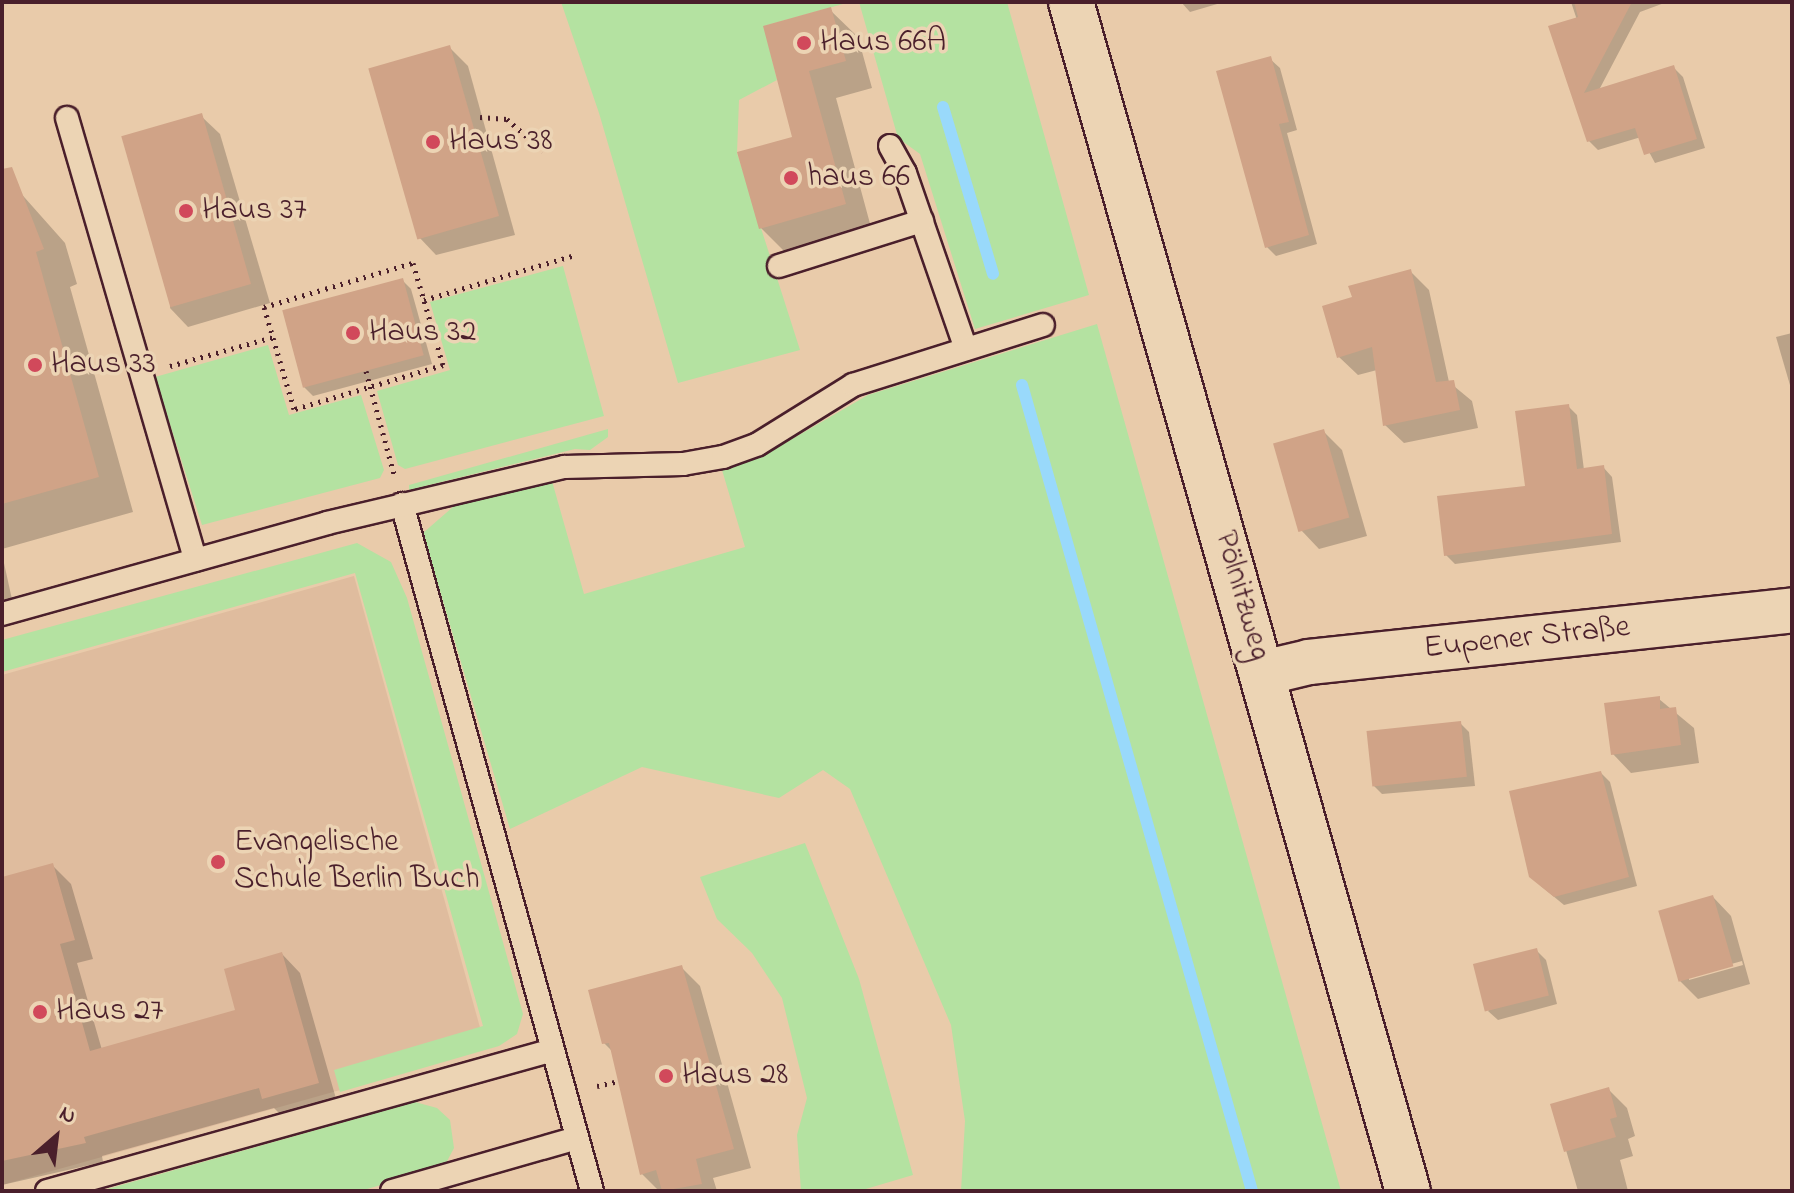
<!DOCTYPE html>
<html>
<head>
<meta charset="utf-8">
<style>
	body { margin:0 }
	#map { position:relative; width:1794px; height:1193px; overflow:hidden; background:#e9cbaa; font-family:"Indie Flower",sans-serif }
	div>[style] { position:absolute }
	[style*='--x'] { left:calc(var(--x)*1px); top:calc(var(--y)*1px); width:calc(var(--w)*1px); rotate:calc(var(--a)*1deg) }
	.built>* { inset:0; background:#dfbc9e }
	.green>* { inset:0; background:#b4e2a1 }
	.shadow>* { inset:0; background:#0003 }
	.stream>* { height:12px; margin:-6px; padding:0 6px; transform-origin:6px; border-radius:6px; background:#99d9fb }
	.building>* { inset:0; background:#d0a387; transform-origin:0 0 }
	.path>* { height:5px; margin-top:-2.5px; transform-origin:0; background:repeating-linear-gradient(90deg,#4a1f2b 0 2px,transparent 0 8px) }
	.roads { filter:drop-shadow(2px 0 #4a1f2b) drop-shadow(-2px 0 #4a1f2b) drop-shadow(0 2px #4a1f2b) drop-shadow(0 -2px #4a1f2b) }
	.lane>* { height:22px; margin:-11px; padding:0 11px; transform-origin:11px; border-radius:11px; background:#ecd4b4 }
	.street>* { height:44px; margin:-22px; padding:0 22px; transform-origin:22px; border-radius:22px; background:#ecd4b4 }
	.secondary>* { height:44px; margin:-22px; padding:0 22px; transform-origin:22px; border-radius:22px; background:#ecd4b4 }
	.dots>* { width:22px; height:22px; translate:-50% -50%; box-sizing:border-box; border:4px solid #ecd4b4; border-radius:50% }
	span { translate:-50% -50%; white-space:nowrap; text-align:center; line-height:1.15; -webkit-text-stroke:7px #ecd4b4; paint-order:stroke }
	.poi-label { font-size:32px; color:#4a1f2b }
	.left { translate:0 -50%; text-align:left }
	.street-label { font-size:32px; color:#4a1f2b }
	.frame { position:absolute; inset:0; border:4px solid #4a1f2b; pointer-events:none }
	.north { position:absolute; left:16px; top:1097px; width:80px; height:80px; -webkit-text-stroke:6px #ecd4b4; paint-order:stroke; rotate:28deg; font-size:22px; font-weight:700; line-height:32px; text-align:center; color:#4a1f2b }
	.north::after { content:''; display:block; margin:auto; width:28px; height:36px; background:#4a1f2b; clip-path:polygon(50% 0,100% 100%,50% 72%,0 100%) }
</style>
</head>
<body>
<div id="map">
	<div class="built">
		<i style="clip-path:polygon(354px 576px,486px 1049px,2px 1185px,2px 675px)"></i>
	</div>
	<div class="green">
		<i style="clip-path:polygon(561px 2px,850px 2px,764px 26px,777px 80px,739px 100px,737px 153px,800px 350px,678px 383px,599px 113px)"></i>
		<i style="clip-path:polygon(859px 2px,1007px 2px,1089px 295px,975px 329px,920px 154px,898px 138px)"></i>
		<i style="clip-path:polygon(563px 266px,604px 416px,405px 469px,398px 465px,377px 391px,450px 370px,430px 302px)"></i>
		<i style="clip-path:polygon(1097px 324px,1341px 1191px,961px 1191px,965px 1121px,951px 1025px,850px 789px,823px 770px,779px 798px,642px 767px,510px 829px,423px 533px,461px 500px,552px 481px,584px 594px,745px 547px,722px 470px,768px 453px,868px 395px)"></i>
		<i style="clip-path:polygon(268px 345px,289px 415px,361px 395px,384px 470px,380px 478px,202px 525px,155px 377px)"></i>
		<i style="clip-path:polygon(608px 429px,608px 437px,590px 450px,575px 449px,409px 490px,409px 485px)"></i>
		<i style="clip-path:polygon(357px 543px,391px 562px,407px 598px,523px 1014px,517px 1034px,499px 1046px,340px 1092px,334px 1070px,483px 1026px,355px 573px,2px 672px,2px 640px)"></i>
		<i style="clip-path:polygon(805px 843px,859px 979px,913px 1175px,859px 1191px,801px 1191px,797px 1135px,807px 1098px,782px 998px,752px 953px,717px 919px,700px 877px)"></i>
		<i style="clip-path:polygon(415px 1102px,437px 1108px,450px 1120px,454px 1148px,444px 1167px,360px 1191px,100px 1191px)"></i>
	</div>
	<div class="shadow">
		<i style="clip-path:polygon(1181px 2px,1224px 2px,1190px 12px)"></i>
		<i style="clip-path:polygon(1571px 2px,1667px 2px,1640px 12px,1599px 90px,1674px 68px,1683px 77px,1705px 148px,1655px 163px,1641px 137px,1598px 150px,1589px 141px,1550px 27px,1577px 20px)"></i>
		<i style="clip-path:polygon(830px 10px,858px 37px,872px 88px,836px 98px,872px 231px,788px 255px,761px 228px,795px 138px,766px 28px)"></i>
		<i style="clip-path:polygon(449px 47px,468px 66px,515px 235px,436px 255px,418px 236px)"></i>
		<i style="clip-path:polygon(1270px 59px,1280px 68px,1297px 130px,1287px 133px,1317px 244px,1276px 256px,1267px 247px)"></i>
		<i style="clip-path:polygon(201px 116px,220px 134px,270px 303px,188px 327px,170px 308px)"></i>
		<i style="clip-path:polygon(17px 189px,65px 243px,77px 284px,70px 287px,133px 512px,2px 549px,2px 193px)"></i>
		<i style="clip-path:polygon(1411px 272px,1429px 290px,1449px 382px,1472px 401px,1478px 428px,1404px 443px,1385px 425px,1377px 370px,1358px 375px,1339px 357px,1354px 298px)"></i>
		<i style="clip-path:polygon(402px 280px,411px 289px,432px 364px,313px 396px,304px 387px)"></i>
		<i style="clip-path:polygon(1792px 333px,1792px 392px,1776px 337px)"></i>
		<i style="clip-path:polygon(1568px 406px,1577px 415px,1584px 470px,1603px 467px,1612px 477px,1621px 542px,1455px 564px,1446px 555px,1527px 488px)"></i>
		<i style="clip-path:polygon(1323px 431px,1342px 450px,1367px 536px,1319px 549px,1301px 530px)"></i>
		<i style="clip-path:polygon(2px 554px,15px 613px,2px 617px)"></i>
		<i style="clip-path:polygon(1659px 699px,1694px 728px,1699px 763px,1631px 773px,1613px 754px)"></i>
		<i style="clip-path:polygon(1460px 723px,1469px 732px,1475px 786px,1382px 794px,1373px 785px)"></i>
		<i style="clip-path:polygon(1601px 773px,1610px 782px,1637px 886px,1564px 905px,1541px 886px)"></i>
		<i style="clip-path:polygon(52px 865px,71px 884px,93px 959px,77px 963px,102px 1050px,238px 1011px,282px 954px,300px 973px,337px 1102px,283px 1117px,274px 1108px,102px 1156px,103px 1162px,2px 1185px,2px 879px)"></i>
		<i style="clip-path:polygon(evenodd,1713px 897px,1731px 916px,1750px 984px,1698px 999px,1679px 980px,1713px 897px,1742px 961px,1743px 965px,1689px 980px,1689px 976px,1742px 961px)"></i>
		<i style="clip-path:polygon(1537px 951px,1546px 960px,1557px 1004px,1498px 1020px,1488px 1011px)"></i>
		<i style="clip-path:polygon(681px 967px,700px 986px,751px 1168px,713px 1178px,717px 1191px,659px 1191px,642px 1174px,613px 1052px,604px 1043px)"></i>
		<i style="clip-path:polygon(1608px 1089px,1627px 1108px,1635px 1136px,1628px 1139px,1633px 1156px,1620px 1160px,1628px 1191px,1578px 1191px,1553px 1106px)"></i>
	</div>
	<div class="stream">
		<i style="--x:943;--y:107;--w:174;--a:73.3"></i>
		<i style="--x:1022;--y:385;--w:838;--a:74.07"></i>
	</div>
	<div class="building">
		<i style="clip-path:polygon(1574px 2px,1632px 2px,1584px 93px,1674px 65px,1697px 139px,1644px 155px,1635px 128px,1587px 142px,1548px 26px,1578px 17px)"></i>
		<i style="clip-path:polygon(831px 7px,846px 61px,809px 71px,846px 204px,759px 229px,737px 152px,792px 137px,763px 26px)"></i>
		<i style="left:450px;top:45px;width:178px;height:85px;rotate:74deg"></i>
		<i style="clip-path:polygon(1271px 56px,1289px 122px,1279px 124px,1309px 235px,1265px 248px,1216px 71px)"></i>
		<i style="left:202px;top:113px;width:178px;height:84px;rotate:74deg"></i>
		<i style="clip-path:polygon(12px 167px,44px 249px,36px 252px,99px 477px,2px 504px,2px 169px)"></i>
		<i style="clip-path:polygon(1411px 269px,1436px 382px,1454px 380px,1460px 410px,1383px 426px,1372px 347px,1337px 358px,1322px 306px,1352px 297px,1348px 286px)"></i>
		<i style="left:403px;top:278px;width:80px;height:125px;rotate:75deg"></i>
		<i style="clip-path:polygon(1569px 404px,1577px 469px,1604px 465px,1612px 534px,1444px 556px,1437px 496px,1525px 486px,1515px 411px)"></i>
		<i style="left:1324px;top:429px;width:92px;height:53px;rotate:74deg"></i>
		<i style="clip-path:polygon(1660px 696px,1660px 709px,1676px 707px,1681px 745px,1611px 755px,1604px 703px)"></i>
		<i style="left:1461px;top:721px;width:56px;height:95px;rotate:84deg"></i>
		<i style="clip-path:polygon(1601px 771px,1629px 877px,1554px 897px,1529px 877px,1509px 791px)"></i>
		<i style="clip-path:polygon(53px 863px,75px 940px,60px 944px,90px 1051px,235px 1010px,224px 969px,282px 952px,319px 1083px,262px 1099px,259px 1088px,84px 1137px,86px 1143px,2px 1161px,2px 877px)"></i>
		<i style="left:1713px;top:895px;width:74px;height:57px;rotate:74deg"></i>
		<i style="left:1537px;top:948px;width:49px;height:66px;rotate:76deg"></i>
		<i style="clip-path:polygon(682px 965px,734px 1149px,696px 1159px,702px 1184px,662px 1191px,656px 1170px,640px 1175px,609px 1043px,602px 1044px,588px 990px)"></i>
		<i style="clip-path:polygon(1609px 1087px,1617px 1117px,1610px 1119px,1616px 1137px,1564px 1152px,1550px 1104px)"></i>
	</div>
	<div class="path">
		<i style="--x:480;--y:117;--w:27;--a:4"></i>
		<i style="--x:507;--y:119;--w:48;--a:41.6"></i>
		<i style="--x:413;--y:263;--w:106;--a:73.6"></i>
		<i style="--x:443;--y:365;--w:155;--a:163.5"></i>
		<i style="--x:294;--y:409;--w:106;--a:-106.4"></i>
		<i style="--x:264;--y:307;--w:155;--a:-16.5"></i>
		<i style="--x:424;--y:300;--w:158;--a:-16.6"></i>
		<i style="--x:170;--y:366;--w:107;--a:-15.7"></i>
		<i style="--x:366;--y:371;--w:107;--a:74.8"></i>
		<i style="--x:597;--y:1086;--w:23;--a:-13"></i>
	</div>
	<div class="roads">
		<div class="lane">
			<i style="--x:67;--y:118;--w:460;--a:73.8"></i>
			<i style="--x:890;--y:146;--w:31;--a:61"></i>
			<i style="--x:905;--y:173;--w:186;--a:70.9"></i>
			<i style="--x:779;--y:266;--w:150;--a:-17.5"></i>
			<i style="--x:402;--y:504;--w:713;--a:74.54"></i>
			<i style="--x:2;--y:614;--w:337;--a:-15.6"></i>
			<i style="--x:327;--y:523;--w:244;--a:-13.3"></i>
			<i style="--x:564;--y:467;--w:119;--a:-1.4"></i>
			<i style="--x:683;--y:464;--w:41;--a:-9.9"></i>
			<i style="--x:723;--y:457;--w:37;--a:-20"></i>
			<i style="--x:758;--y:444;--w:112;--a:-31.8"></i>
			<i style="--x:853;--y:385;--w:199;--a:-17.5"></i>
			<i style="--x:47;--y:1191;--w:525;--a:-15.57"></i>
			<i style="--x:392;--y:1191;--w:192;--a:-16"></i>
		</div>
		<div class="street">
			<i style="--x:1263;--y:673;--w:47;--a:-13.4"></i>
			<i style="--x:1309;--y:662;--w:486;--a:-6.1"></i>
		</div>
		<div class="secondary">
			<i style="--x:1071;--y:2;--w:1236;--a:74.18"></i>
		</div>
	</div>
	<div class="dots">
		<i style="left:804px;top:43px;background:#d1495b"></i>
		<i style="left:433px;top:142px;background:#d1495b"></i>
		<i style="left:791px;top:178px;background:#d1495b"></i>
		<i style="left:186px;top:211px;background:#d1495b"></i>
		<i style="left:353px;top:333px;background:#d1495b"></i>
		<i style="left:35px;top:365px;background:#d1495b"></i>
		<i style="left:218px;top:862px;background:#d1495b"></i>
		<i style="left:40px;top:1012px;background:#d1495b"></i>
		<i style="left:666px;top:1076px;background:#d1495b"></i>
	</div>
	<div class="poi-label">
		<span class="left" style="left:820px;top:43px">Haus 66A</span>
		<span class="left" style="left:449px;top:142px">Haus 38</span>
		<span class="left" style="left:807px;top:178px">haus 66</span>
		<span class="left" style="left:202px;top:211px">Haus 37</span>
		<span class="left" style="left:369px;top:333px">Haus 32</span>
		<span class="left" style="left:51px;top:365px">Haus 33</span>
		<span class="left" style="left:234px;top:862px">Evangelische<br>Schule Berlin Buch</span>
		<span class="left" style="left:56px;top:1012px">Haus 27</span>
		<span class="left" style="left:682px;top:1076px">Haus 28</span>
	</div>
	<div class="street-label">
		<span style="left:1241px;top:596px;rotate:74deg">Pölnitzweg</span>
		<span style="left:1527px;top:639px;rotate:-6deg">Eupener Straße</span>
	</div>
	<div class="frame"></div>
	<div class="north">N</div>
</div>
</body>
</html>
